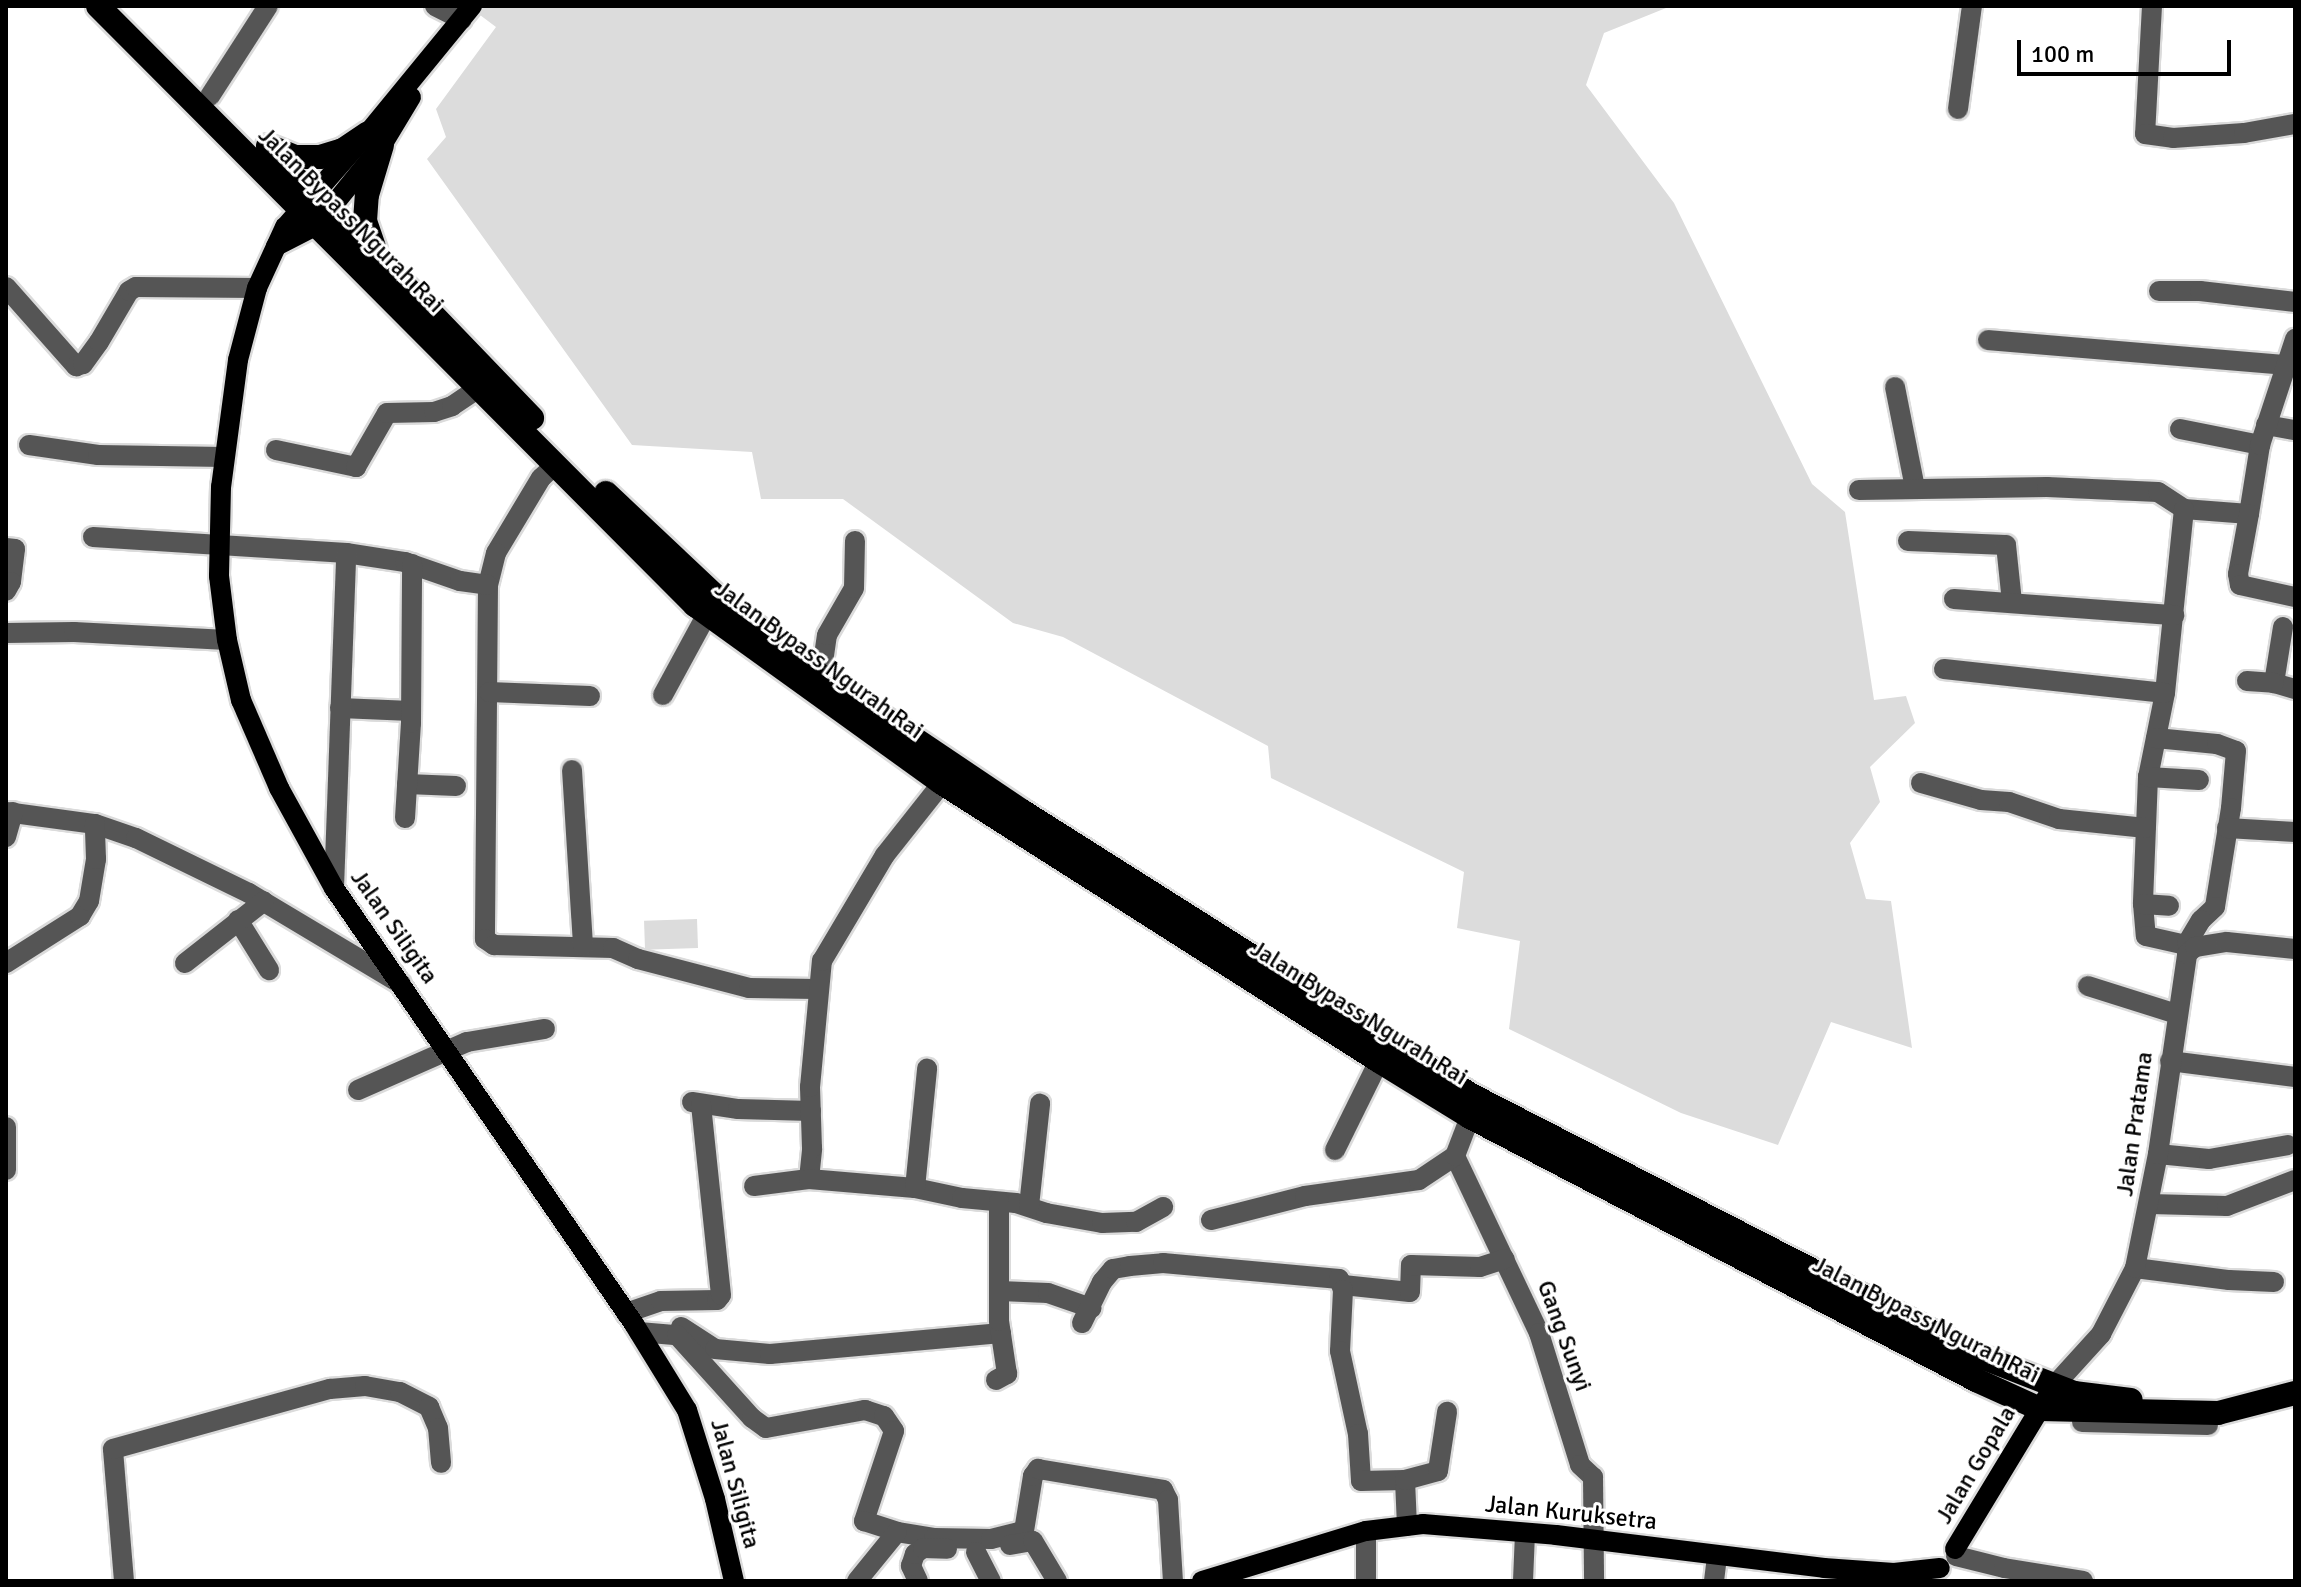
<!DOCTYPE html>
<html>
<head>
<meta charset="utf-8">
<style>
	body { margin:0 }
	#map { position:relative; width:2301px; height:1587px; overflow:hidden; background:#fff; font-family:Signika,sans-serif }
	div>[style] { position:absolute }
	[style*='--x'] { left:calc(var(--x)*1px); top:calc(var(--y)*1px); width:calc(var(--w)*1px); rotate:calc(var(--a)*1deg) }
	.green>* { inset:0; background:#dcdcdc; transform-origin:0 0 }
	.roads { filter:drop-shadow(2px 0 #dbdbdb) drop-shadow(-2px 0 #dbdbdb) drop-shadow(0 2px #dbdbdb) drop-shadow(0 -2px #dbdbdb) }
	.minor>* { height:20px; margin:-10px; padding:0 10px; transform-origin:10px; border-radius:10px; background:#555 }
	.major>* { height:20px; margin:-10px; padding:0 10px; transform-origin:10px; border-radius:10px; background:#000 }
	.highway>* { height:24px; margin:-12px; padding:0 12px; transform-origin:12px; border-radius:12px; background:#000 }
	span { translate:-50% -50%; white-space:nowrap; text-align:center; line-height:1.15; -webkit-text-stroke:6px #fff; paint-order:stroke }
	.street-label { font-size:24px; color:#000 }
	.frame { position:absolute; inset:0; border:8px solid #000; pointer-events:none }
	.scale { position:absolute; left:2017px; top:40px; width:214px; height:36px; box-sizing:border-box; border:4px solid #000; border-top:0; padding-left:10px; font-size:24px; line-height:28px; white-space:nowrap; color:#000; -webkit-text-stroke:6px #fff; paint-order:stroke }
</style>
</head>
<body>
<div id="map">
	<div class="green">
		<i style="clip-path:polygon(468px 6px,1671px 6px,1604px 33px,1586px 85px,1674px 203px,1812px 484px,1845px 512px,1874px 700px,1906px 696px,1915px 723px,1870px 767px,1880px 802px,1850px 843px,1866px 899px,1891px 901px,1912px 1048px,1831px 1022px,1778px 1145px,1681px 1113px,1509px 1029px,1520px 941px,1457px 928px,1464px 872px,1271px 778px,1268px 746px,1063px 637px,1013px 623px,843px 499px,761px 499px,752px 452px,632px 445px,427px 159px,446px 137px,436px 109px,496px 27px)"></i>
		<i style="left:697px;top:919px;width:29px;height:53px;rotate:88deg"></i>
	</div>
	<div class="roads">
		<div class="minor">
			<i style="--x:435;--y:6;--w:30;--a:27"></i>
			<i style="--x:2152;--y:6;--w:128;--a:93.1"></i>
			<i style="--x:2145;--y:134;--w:28;--a:8"></i>
			<i style="--x:2173;--y:138;--w:71;--a:-4"></i>
			<i style="--x:2244;--y:133;--w:52;--a:-10"></i>
			<i style="--x:210;--y:96;--w:107;--a:-57.2"></i>
			<i style="--x:1958;--y:109;--w:104;--a:-82.3"></i>
			<i style="--x:6;--y:287;--w:106;--a:48.5"></i>
			<i style="--x:76;--y:366;--w:7;--a:-16"></i>
			<i style="--x:83;--y:364;--w:27;--a:-54"></i>
			<i style="--x:99;--y:342;--w:59;--a:-59.5"></i>
			<i style="--x:129;--y:291;--w:8;--a:-30"></i>
			<i style="--x:136;--y:287;--w:121;--a:0.5"></i>
			<i style="--x:2159;--y:291;--w:41;--a:0"></i>
			<i style="--x:2200;--y:291;--w:96;--a:6.6"></i>
			<i style="--x:1988;--y:340;--w:299;--a:4.8"></i>
			<i style="--x:1895;--y:387;--w:103;--a:78.8"></i>
			<i style="--x:2266;--y:425;--w:29;--a:10"></i>
			<i style="--x:2180;--y:429;--w:82;--a:11.3"></i>
			<i style="--x:29;--y:445;--w:70;--a:8.2"></i>
			<i style="--x:98;--y:455;--w:126;--a:0.9"></i>
			<i style="--x:276;--y:450;--w:82;--a:12"></i>
			<i style="--x:356;--y:467;--w:62;--a:-60.1"></i>
			<i style="--x:387;--y:413;--w:47;--a:-1.2"></i>
			<i style="--x:434;--y:412;--w:19;--a:-18"></i>
			<i style="--x:452;--y:406;--w:32;--a:-34"></i>
			<i style="--x:555;--y:465;--w:19;--a:137"></i>
			<i style="--x:541;--y:478;--w:87;--a:121"></i>
			<i style="--x:496;--y:553;--w:33;--a:104"></i>
			<i style="--x:488;--y:585;--w:354;--a:90.5"></i>
			<i style="--x:485;--y:939;--w:11;--a:34"></i>
			<i style="--x:494;--y:945;--w:119;--a:1.4"></i>
			<i style="--x:613;--y:948;--w:27;--a:24"></i>
			<i style="--x:638;--y:959;--w:115;--a:14.6"></i>
			<i style="--x:749;--y:988;--w:68;--a:0.8"></i>
			<i style="--x:1859;--y:490;--w:188;--a:-0.9"></i>
			<i style="--x:2047;--y:487;--w:111;--a:2.6"></i>
			<i style="--x:2158;--y:492;--w:31;--a:33"></i>
			<i style="--x:2184;--y:509;--w:65;--a:4.4"></i>
			<i style="--x:2249;--y:514;--w:70;--a:-80.9"></i>
			<i style="--x:2260;--y:445;--w:112;--a:-71.7"></i>
			<i style="--x:2184;--y:509;--w:185;--a:95.9"></i>
			<i style="--x:2165;--y:693;--w:86;--a:101.4"></i>
			<i style="--x:2148;--y:777;--w:127;--a:92.3"></i>
			<i style="--x:2143;--y:904;--w:32;--a:85"></i>
			<i style="--x:2146;--y:936;--w:50;--a:12.7"></i>
			<i style="--x:2249;--y:514;--w:61;--a:100.4"></i>
			<i style="--x:2238;--y:574;--w:11;--a:80"></i>
			<i style="--x:2240;--y:585;--w:56;--a:12.3"></i>
			<i style="--x:93;--y:537;--w:254;--a:3.6"></i>
			<i style="--x:346;--y:553;--w:60;--a:8.7"></i>
			<i style="--x:405;--y:562;--w:58;--a:19.1"></i>
			<i style="--x:460;--y:581;--w:28;--a:8"></i>
			<i style="--x:1908;--y:541;--w:98;--a:2.3"></i>
			<i style="--x:2006;--y:545;--w:57;--a:84"></i>
			<i style="--x:6;--y:548;--w:9;--a:6"></i>
			<i style="--x:15;--y:549;--w:33;--a:97"></i>
			<i style="--x:11;--y:582;--w:10;--a:119"></i>
			<i style="--x:1954;--y:599;--w:221;--a:4.2"></i>
			<i style="--x:2283;--y:627;--w:57;--a:99.1"></i>
			<i style="--x:2274;--y:683;--w:22;--a:16"></i>
			<i style="--x:6;--y:633;--w:68;--a:-0.8"></i>
			<i style="--x:74;--y:632;--w:153;--a:3"></i>
			<i style="--x:1944;--y:669;--w:222;--a:6.2"></i>
			<i style="--x:821;--y:676;--w:41;--a:-81.7"></i>
			<i style="--x:827;--y:635;--w:54;--a:-60.1"></i>
			<i style="--x:854;--y:588;--w:47;--a:-88.8"></i>
			<i style="--x:2247;--y:681;--w:27;--a:4"></i>
			<i style="--x:489;--y:692;--w:101;--a:2.3"></i>
			<i style="--x:663;--y:695;--w:92;--a:-61.5"></i>
			<i style="--x:340;--y:708;--w:71;--a:2.4"></i>
			<i style="--x:2156;--y:738;--w:61;--a:5.6"></i>
			<i style="--x:2217;--y:744;--w:20;--a:20"></i>
			<i style="--x:2236;--y:751;--w:57;--a:95"></i>
			<i style="--x:2231;--y:808;--w:100;--a:99.2"></i>
			<i style="--x:2215;--y:907;--w:19;--a:137"></i>
			<i style="--x:2201;--y:920;--w:27;--a:121"></i>
			<i style="--x:572;--y:770;--w:176;--a:86.4"></i>
			<i style="--x:2148;--y:777;--w:51;--a:3.4"></i>
			<i style="--x:1921;--y:783;--w:62;--a:15.8"></i>
			<i style="--x:1981;--y:800;--w:28;--a:4"></i>
			<i style="--x:2009;--y:802;--w:53;--a:18.8"></i>
			<i style="--x:2059;--y:819;--w:87;--a:5.9"></i>
			<i style="--x:407;--y:784;--w:49;--a:2.3"></i>
			<i style="--x:6;--y:812;--w:90;--a:7.7"></i>
			<i style="--x:95;--y:824;--w:43;--a:18.9"></i>
			<i style="--x:136;--y:838;--w:126;--a:26"></i>
			<i style="--x:249;--y:893;--w:177;--a:30.9"></i>
			<i style="--x:405;--y:818;--w:95;--a:-86.4"></i>
			<i style="--x:411;--y:723;--w:159;--a:-89.6"></i>
			<i style="--x:2227;--y:828;--w:68;--a:3.4"></i>
			<i style="--x:6;--y:837;--w:26;--a:-74"></i>
			<i style="--x:334;--y:888;--w:335;--a:-87.9"></i>
			<i style="--x:2143;--y:904;--w:26;--a:4"></i>
			<i style="--x:238;--y:920;--w:59;--a:58.2"></i>
			<i style="--x:6;--y:963;--w:88;--a:-32.4"></i>
			<i style="--x:80;--y:916;--w:17;--a:-59"></i>
			<i style="--x:89;--y:901;--w:43;--a:-80.5"></i>
			<i style="--x:96;--y:859;--w:35;--a:-92"></i>
			<i style="--x:185;--y:963;--w:100;--a:-38.1"></i>
			<i style="--x:2088;--y:986;--w:93;--a:17.5"></i>
			<i style="--x:2170;--y:1061;--w:126;--a:7.3"></i>
			<i style="--x:358;--y:1090;--w:119;--a:-23.8"></i>
			<i style="--x:467;--y:1042;--w:79;--a:-9.5"></i>
			<i style="--x:692;--y:1102;--w:47;--a:8.7"></i>
			<i style="--x:738;--y:1109;--w:73;--a:1.6"></i>
			<i style="--x:6;--y:1127;--w:43;--a:90"></i>
			<i style="--x:1335;--y:1150;--w:99;--a:-63.7"></i>
			<i style="--x:2158;--y:1154;--w:51;--a:5.6"></i>
			<i style="--x:2209;--y:1159;--w:80;--a:-10"></i>
			<i style="--x:1455;--y:1156;--w:196;--a:64.6"></i>
			<i style="--x:1539;--y:1333;--w:138;--a:72.7"></i>
			<i style="--x:1580;--y:1465;--w:18;--a:43"></i>
			<i style="--x:1593;--y:1477;--w:104;--a:89.4"></i>
			<i style="--x:809;--y:1179;--w:31;--a:-84"></i>
			<i style="--x:812;--y:1148;--w:61;--a:-91.9"></i>
			<i style="--x:810;--y:1087;--w:127;--a:-84.6"></i>
			<i style="--x:822;--y:961;--w:123;--a:-59.3"></i>
			<i style="--x:885;--y:855;--w:92;--a:-51.6"></i>
			<i style="--x:754;--y:1186;--w:55;--a:-7.3"></i>
			<i style="--x:809;--y:1179;--w:106;--a:4.9"></i>
			<i style="--x:915;--y:1188;--w:48;--a:12"></i>
			<i style="--x:962;--y:1198;--w:54;--a:5.3"></i>
			<i style="--x:1016;--y:1203;--w:32;--a:18"></i>
			<i style="--x:1046;--y:1213;--w:57;--a:10.1"></i>
			<i style="--x:1102;--y:1223;--w:34;--a:-2"></i>
			<i style="--x:1136;--y:1222;--w:31;--a:-29"></i>
			<i style="--x:915;--y:1188;--w:120;--a:-84.2"></i>
			<i style="--x:2150;--y:1204;--w:77;--a:1.5"></i>
			<i style="--x:2227;--y:1206;--w:73;--a:-20.9"></i>
			<i style="--x:1029;--y:1206;--w:103;--a:-83.8"></i>
			<i style="--x:1211;--y:1220;--w:97;--a:-14.3"></i>
			<i style="--x:1305;--y:1196;--w:115;--a:-8"></i>
			<i style="--x:1419;--y:1180;--w:43;--a:-33.7"></i>
			<i style="--x:1455;--y:1156;--w:42;--a:-69"></i>
			<i style="--x:2135;--y:1268;--w:95;--a:7.3"></i>
			<i style="--x:2229;--y:1280;--w:45;--a:2.5"></i>
			<i style="--x:1343;--y:1285;--w:67;--a:6"></i>
			<i style="--x:1410;--y:1292;--w:27;--a:-88"></i>
			<i style="--x:1411;--y:1265;--w:69;--a:1.7"></i>
			<i style="--x:1480;--y:1267;--w:26;--a:-18"></i>
			<i style="--x:1000;--y:1291;--w:48;--a:2.4"></i>
			<i style="--x:1048;--y:1293;--w:46;--a:19.2"></i>
			<i style="--x:626;--y:1313;--w:37;--a:-19"></i>
			<i style="--x:661;--y:1301;--w:56;--a:-1"></i>
			<i style="--x:717;--y:1300;--w:6;--a:-51"></i>
			<i style="--x:721;--y:1295;--w:192;--a:-96"></i>
			<i style="--x:1082;--y:1323;--w:46;--a:-64"></i>
			<i style="--x:1102;--y:1282;--w:17;--a:-50"></i>
			<i style="--x:1113;--y:1269;--w:17;--a:-10"></i>
			<i style="--x:1130;--y:1266;--w:33;--a:-5"></i>
			<i style="--x:1163;--y:1263;--w:177;--a:5.2"></i>
			<i style="--x:1339;--y:1279;--w:12;--a:70"></i>
			<i style="--x:1343;--y:1290;--w:61;--a:92.8"></i>
			<i style="--x:1340;--y:1351;--w:85;--a:77.8"></i>
			<i style="--x:1358;--y:1434;--w:47;--a:86.3"></i>
			<i style="--x:1361;--y:1481;--w:44;--a:-1.3"></i>
			<i style="--x:681;--y:1327;--w:40;--a:32.9"></i>
			<i style="--x:715;--y:1349;--w:55;--a:5.2"></i>
			<i style="--x:770;--y:1354;--w:232;--a:-5.2"></i>
			<i style="--x:639;--y:1332;--w:38;--a:5"></i>
			<i style="--x:677;--y:1335;--w:112;--a:47.9"></i>
			<i style="--x:752;--y:1418;--w:17;--a:36"></i>
			<i style="--x:766;--y:1428;--w:101;--a:-10.3"></i>
			<i style="--x:865;--y:1410;--w:20;--a:18"></i>
			<i style="--x:884;--y:1416;--w:18;--a:56"></i>
			<i style="--x:894;--y:1431;--w:95;--a:108.4"></i>
			<i style="--x:864;--y:1521;--w:35;--a:18"></i>
			<i style="--x:897;--y:1532;--w:37;--a:9"></i>
			<i style="--x:934;--y:1538;--w:57;--a:1"></i>
			<i style="--x:991;--y:1539;--w:34;--a:-14"></i>
			<i style="--x:1024;--y:1531;--w:56;--a:-80.7"></i>
			<i style="--x:1033;--y:1476;--w:9;--a:-54"></i>
			<i style="--x:1038;--y:1469;--w:127;--a:9.5"></i>
			<i style="--x:1163;--y:1490;--w:11;--a:63"></i>
			<i style="--x:1168;--y:1500;--w:81;--a:86.5"></i>
			<i style="--x:996;--y:1380;--w:13;--a:-29"></i>
			<i style="--x:1007;--y:1374;--w:54;--a:-98.6"></i>
			<i style="--x:999;--y:1321;--w:119;--a:-90"></i>
			<i style="--x:2053;--y:1387;--w:72;--a:-47.8"></i>
			<i style="--x:2101;--y:1334;--w:74;--a:-62.7"></i>
			<i style="--x:2135;--y:1268;--w:116;--a:-78.6"></i>
			<i style="--x:2158;--y:1154;--w:202;--a:-81.7"></i>
			<i style="--x:2187;--y:954;--w:11;--a:-41"></i>
			<i style="--x:2195;--y:947;--w:32;--a:-9"></i>
			<i style="--x:2227;--y:942;--w:68;--a:5.9"></i>
			<i style="--x:2082;--y:1422;--w:126;--a:1.4"></i>
			<i style="--x:1407;--y:1526;--w:46;--a:-92.5"></i>
			<i style="--x:1405;--y:1480;--w:34;--a:-15"></i>
			<i style="--x:1438;--y:1471;--w:60;--a:-81.3"></i>
			<i style="--x:1366;--y:1531;--w:50;--a:90"></i>
			<i style="--x:1010;--y:1545;--w:23;--a:-10"></i>
			<i style="--x:1033;--y:1541;--w:47;--a:59"></i>
			<i style="--x:976;--y:1552;--w:33;--a:63"></i>
			<i style="--x:1956;--y:1556;--w:49;--a:14"></i>
			<i style="--x:2004;--y:1568;--w:80;--a:9.3"></i>
			<i style="--x:124;--y:1581;--w:132;--a:-94.8"></i>
			<i style="--x:113;--y:1449;--w:225;--a:-15.5"></i>
			<i style="--x:330;--y:1389;--w:35;--a:-5"></i>
			<i style="--x:365;--y:1386;--w:36;--a:10"></i>
			<i style="--x:400;--y:1392;--w:33;--a:27"></i>
			<i style="--x:429;--y:1407;--w:23;--a:67"></i>
			<i style="--x:438;--y:1428;--w:35;--a:85"></i>
			<i style="--x:857;--y:1581;--w:63;--a:-50.8"></i>
			<i style="--x:918;--y:1581;--w:17;--a:-115"></i>
			<i style="--x:911;--y:1566;--w:13;--a:-72"></i>
			<i style="--x:915;--y:1554;--w:10;--a:-37"></i>
			<i style="--x:923;--y:1548;--w:24;--a:2"></i>
			<i style="--x:1523;--y:1581;--w:48;--a:-87.6"></i>
			<i style="--x:1714;--y:1581;--w:26;--a:-83"></i>
		</div>
		<div class="major">
			<i style="--x:472;--y:6;--w:164;--a:129.3"></i>
			<i style="--x:368;--y:133;--w:125;--a:131.4"></i>
			<i style="--x:285;--y:227;--w:67;--a:114.7"></i>
			<i style="--x:257;--y:288;--w:74;--a:104.8"></i>
			<i style="--x:238;--y:360;--w:128;--a:97.6"></i>
			<i style="--x:221;--y:487;--w:89;--a:91.3"></i>
			<i style="--x:219;--y:576;--w:64;--a:82.9"></i>
			<i style="--x:227;--y:640;--w:62;--a:76.9"></i>
			<i style="--x:241;--y:700;--w:96;--a:66.6"></i>
			<i style="--x:279;--y:788;--w:114;--a:61.2"></i>
			<i style="--x:334;--y:888;--w:529;--a:55.47"></i>
			<i style="--x:634;--y:1324;--w:101;--a:58.4"></i>
			<i style="--x:687;--y:1410;--w:93;--a:72.5"></i>
			<i style="--x:715;--y:1499;--w:84;--a:77"></i>
			<i style="--x:276;--y:246;--w:46;--a:-27.1"></i>
			<i style="--x:317;--y:225;--w:103;--a:-50.9"></i>
			<i style="--x:382;--y:145;--w:56;--a:-58.9"></i>
			<i style="--x:1955;--y:1549;--w:189;--a:-58.8"></i>
			<i style="--x:1202;--y:1581;--w:171;--a:-17"></i>
			<i style="--x:1366;--y:1531;--w:57;--a:-7"></i>
			<i style="--x:1423;--y:1524;--w:133;--a:4.7"></i>
			<i style="--x:1556;--y:1535;--w:270;--a:7"></i>
			<i style="--x:1824;--y:1568;--w:70;--a:4.1"></i>
			<i style="--x:1894;--y:1573;--w:46;--a:-6.2"></i>
		</div>
		<div class="highway">
			<i style="--x:98;--y:6;--w:846;--a:45.1"></i>
			<i style="--x:695;--y:605;--w:304;--a:35.8"></i>
			<i style="--x:942;--y:783;--w:518;--a:32.46"></i>
			<i style="--x:1379;--y:1061;--w:107;--a:31.6"></i>
			<i style="--x:1470;--y:1117;--w:570;--a:27.46"></i>
			<i style="--x:1976;--y:1380;--w:70;--a:24.4"></i>
			<i style="--x:2040;--y:1409;--w:178;--a:1.3"></i>
			<i style="--x:2218;--y:1413;--w:80;--a:-14.6"></i>
			<i style="--x:268;--y:146;--w:29;--a:22"></i>
			<i style="--x:295;--y:157;--w:25;--a:0"></i>
			<i style="--x:320;--y:157;--w:24;--a:-17"></i>
			<i style="--x:343;--y:150;--w:30;--a:-34"></i>
			<i style="--x:267;--y:153;--w:85;--a:41.2"></i>
			<i style="--x:331;--y:209;--w:290;--a:46.1"></i>
			<i style="--x:375;--y:250;--w:31;--a:-109"></i>
			<i style="--x:365;--y:221;--w:26;--a:-86"></i>
			<i style="--x:367;--y:195;--w:52;--a:-73.3"></i>
			<i style="--x:606;--y:493;--w:147;--a:43.3"></i>
			<i style="--x:713;--y:594;--w:136;--a:37.2"></i>
			<i style="--x:821;--y:676;--w:242;--a:33.9"></i>
			<i style="--x:1022;--y:811;--w:531;--a:32.31"></i>
			<i style="--x:1471;--y:1095;--w:571;--a:27.19"></i>
			<i style="--x:1979;--y:1356;--w:102;--a:21.3"></i>
			<i style="--x:2074;--y:1393;--w:57;--a:7"></i>
		</div>
	</div>
	<div class="street-label">
		<span style="left:351px;top:220px;rotate:45deg">Jalan Bypass Ngurah Rai</span>
		<span style="left:819px;top:660px;rotate:36deg">Jalan Bypass Ngurah Rai</span>
		<span style="left:394px;top:927px;rotate:55deg">Jalan Siligita</span>
		<span style="left:1359px;top:1013px;rotate:32deg">Jalan Bypass Ngurah Rai</span>
		<span style="left:2135px;top:1124px;rotate:-82deg">Jalan Pratama</span>
		<span style="left:1926px;top:1320px;rotate:27deg">Jalan Bypass Ngurah Rai</span>
		<span style="left:1564px;top:1336px;rotate:70deg">Gang Sunyi</span>
		<span style="left:1976px;top:1465px;rotate:-59deg">Jalan Gopala</span>
		<span style="left:735px;top:1484px;rotate:75deg">Jalan Siligita</span>
		<span style="left:1571px;top:1513px;rotate:6deg">Jalan Kuruksetra</span>
	</div>
	<div class="frame"></div>
	<div class="scale">100 m</div>
</div>
</body>
</html>
